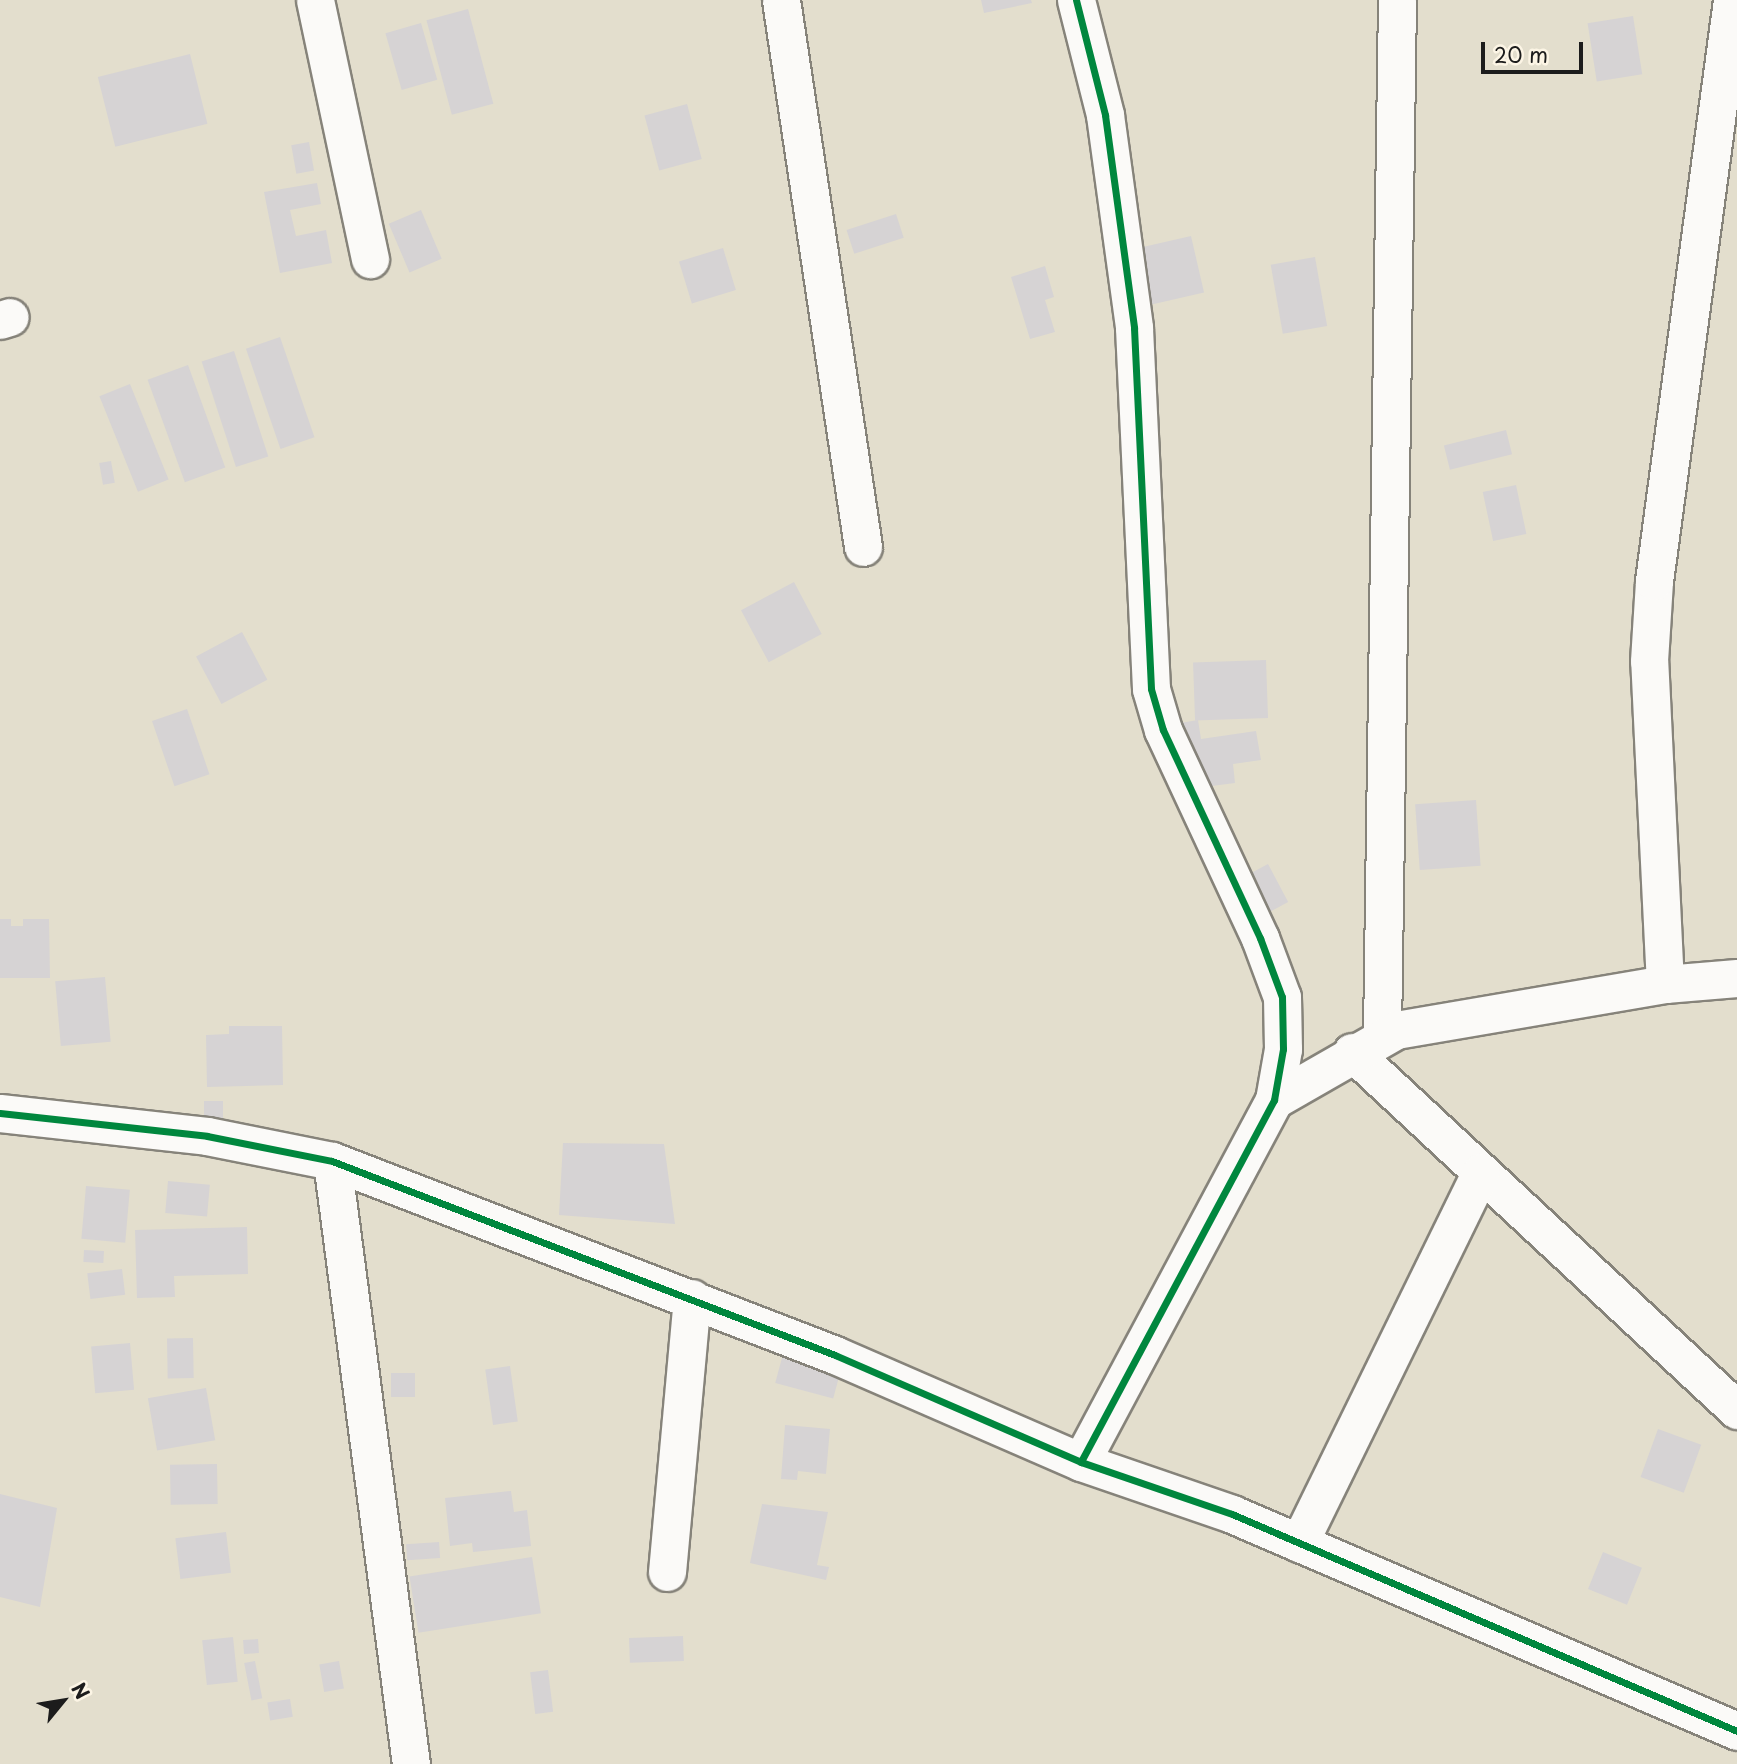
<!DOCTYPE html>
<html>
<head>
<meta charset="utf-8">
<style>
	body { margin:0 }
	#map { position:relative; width:1737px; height:1764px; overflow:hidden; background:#e3decd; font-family:"Playpen Sans",sans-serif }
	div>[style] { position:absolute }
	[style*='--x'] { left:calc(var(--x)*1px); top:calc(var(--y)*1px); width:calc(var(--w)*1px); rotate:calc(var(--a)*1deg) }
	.building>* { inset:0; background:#d6d3d4; transform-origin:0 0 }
	.roads { filter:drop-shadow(2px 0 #86837a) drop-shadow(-2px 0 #86837a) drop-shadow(0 2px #86837a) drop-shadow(0 -2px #86837a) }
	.minor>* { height:37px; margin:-18.5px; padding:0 18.5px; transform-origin:18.5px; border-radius:18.5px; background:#fbfaf8 }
	.cycleway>* { height:7px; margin:-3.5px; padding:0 3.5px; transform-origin:3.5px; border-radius:3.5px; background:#00873e }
	span { translate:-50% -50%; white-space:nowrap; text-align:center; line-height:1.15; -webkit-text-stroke:5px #fcf5e5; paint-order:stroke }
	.north { position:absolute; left:28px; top:1666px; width:70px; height:70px; -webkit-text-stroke:5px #fcf5e5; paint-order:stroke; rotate:60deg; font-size:19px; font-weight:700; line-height:28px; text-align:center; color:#1c1c1c }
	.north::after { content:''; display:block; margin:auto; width:24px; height:32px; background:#1c1c1c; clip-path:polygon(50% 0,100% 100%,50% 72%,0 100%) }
	.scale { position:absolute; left:1481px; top:42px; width:102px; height:32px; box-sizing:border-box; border:4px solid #1c1c1c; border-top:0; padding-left:9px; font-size:21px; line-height:24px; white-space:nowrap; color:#1c1c1c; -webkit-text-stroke:5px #fcf5e5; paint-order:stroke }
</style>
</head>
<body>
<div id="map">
	<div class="building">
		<i style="clip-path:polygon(981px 0,1031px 0,1032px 3px,984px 13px)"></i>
		<i style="left:468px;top:9px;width:98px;height:43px;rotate:75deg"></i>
		<i style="left:1633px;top:16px;width:59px;height:46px;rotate:81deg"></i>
		<i style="left:421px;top:23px;width:59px;height:37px;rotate:74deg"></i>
		<i style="left:190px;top:54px;width:72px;height:95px;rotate:76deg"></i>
		<i style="left:687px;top:104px;width:57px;height:44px;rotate:75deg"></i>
		<i style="left:309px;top:142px;width:29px;height:18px;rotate:80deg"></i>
		<i style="clip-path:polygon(317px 183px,321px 204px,290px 210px,296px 236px,326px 230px,332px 263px,280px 273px,264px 192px)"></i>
		<i style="left:421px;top:210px;width:53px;height:35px;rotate:67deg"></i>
		<i style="left:896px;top:214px;width:25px;height:52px;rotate:72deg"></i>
		<i style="left:1191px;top:236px;width:58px;height:56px;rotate:77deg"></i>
		<i style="left:723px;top:248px;width:44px;height:46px;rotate:73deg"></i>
		<i style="left:1315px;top:257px;width:70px;height:45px;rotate:80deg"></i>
		<i style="clip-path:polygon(1045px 266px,1054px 297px,1045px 300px,1055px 332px,1030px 339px,1011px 277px)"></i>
		<i style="left:280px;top:337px;width:106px;height:36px;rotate:71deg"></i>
		<i style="left:234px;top:351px;width:111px;height:34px;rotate:72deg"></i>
		<i style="left:188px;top:365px;width:109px;height:43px;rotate:70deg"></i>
		<i style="left:130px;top:384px;width:103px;height:33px;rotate:68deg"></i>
		<i style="left:1506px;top:430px;width:25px;height:64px;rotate:76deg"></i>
		<i style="left:111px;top:461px;width:22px;height:12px;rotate:80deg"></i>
		<i style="left:1516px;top:485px;width:50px;height:34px;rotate:78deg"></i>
		<i style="left:794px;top:582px;width:59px;height:60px;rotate:62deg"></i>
		<i style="left:242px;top:632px;width:54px;height:52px;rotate:62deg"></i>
		<i style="left:1266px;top:660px;width:58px;height:73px;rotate:88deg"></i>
		<i style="left:187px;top:709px;width:69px;height:37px;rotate:71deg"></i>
		<i style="clip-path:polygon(1198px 720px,1201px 739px,1256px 731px,1261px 760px,1233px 764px,1235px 783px,1204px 787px,1202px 768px,1187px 770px,1180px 723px)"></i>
		<i style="left:1476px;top:800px;width:66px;height:61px;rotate:86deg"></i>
		<i style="left:1268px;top:864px;width:43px;height:28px;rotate:62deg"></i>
		<i style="clip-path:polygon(0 919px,11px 919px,11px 926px,23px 926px,23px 919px,49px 919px,50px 978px,0 978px)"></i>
		<i style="left:105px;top:977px;width:65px;height:50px;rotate:85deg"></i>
		<i style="clip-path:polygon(229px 1026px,282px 1026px,283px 1085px,207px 1087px,206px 1035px,229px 1034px)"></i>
		<i style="left:204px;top:1101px;width:19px;height:27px"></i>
		<i style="clip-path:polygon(563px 1143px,664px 1144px,675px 1224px,559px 1215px)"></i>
		<i style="left:168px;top:1181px;width:42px;height:32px;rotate:5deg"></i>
		<i style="left:86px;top:1186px;width:44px;height:53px;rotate:5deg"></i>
		<i style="clip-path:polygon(247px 1227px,248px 1274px,174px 1276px,175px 1297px,137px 1298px,135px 1230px)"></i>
		<i style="left:84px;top:1250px;width:20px;height:12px;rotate:3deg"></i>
		<i style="left:122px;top:1269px;width:26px;height:35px;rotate:83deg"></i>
		<i style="left:193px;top:1338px;width:40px;height:26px;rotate:89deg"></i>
		<i style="left:130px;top:1343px;width:47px;height:39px;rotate:85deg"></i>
		<i style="left:783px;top:1354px;width:60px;height:30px;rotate:15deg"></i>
		<i style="left:510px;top:1366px;width:56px;height:25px;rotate:82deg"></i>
		<i style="left:391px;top:1373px;width:24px;height:24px"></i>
		<i style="left:206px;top:1388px;width:53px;height:59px;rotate:80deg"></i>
		<i style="clip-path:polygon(785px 1425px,830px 1429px,826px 1474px,798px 1471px,797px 1480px,781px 1479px)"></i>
		<i style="left:1658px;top:1429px;width:46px;height:51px;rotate:20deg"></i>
		<i style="left:217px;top:1464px;width:40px;height:47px;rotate:89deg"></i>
		<i style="clip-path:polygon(511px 1491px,514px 1512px,527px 1510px,531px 1546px,473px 1552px,472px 1543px,450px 1546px,445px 1498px)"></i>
		<i style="clip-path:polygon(0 1494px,57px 1508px,40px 1607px,0 1597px)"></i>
		<i style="clip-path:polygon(762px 1504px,828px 1512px,817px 1565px,829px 1567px,826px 1580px,750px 1563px)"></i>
		<i style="left:226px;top:1532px;width:41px;height:51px;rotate:83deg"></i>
		<i style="left:439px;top:1542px;width:16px;height:33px;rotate:86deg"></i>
		<i style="left:1603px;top:1552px;width:42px;height:40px;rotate:22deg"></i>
		<i style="left:532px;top:1557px;width:57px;height:124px;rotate:81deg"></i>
		<i style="left:683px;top:1636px;width:25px;height:54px;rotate:88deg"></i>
		<i style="left:233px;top:1637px;width:45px;height:31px;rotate:84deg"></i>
		<i style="left:258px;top:1639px;width:14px;height:15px;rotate:86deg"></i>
		<i style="left:255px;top:1661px;width:38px;height:11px;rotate:79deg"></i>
		<i style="left:339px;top:1661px;width:28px;height:20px;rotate:80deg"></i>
		<i style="left:548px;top:1670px;width:42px;height:18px;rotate:83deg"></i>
		<i style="left:290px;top:1699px;width:18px;height:23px;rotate:81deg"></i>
	</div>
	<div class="roads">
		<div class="minor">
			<i style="--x:315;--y:0;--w:265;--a:78"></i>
			<i style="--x:781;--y:0;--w:553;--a:81.47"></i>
			<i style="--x:1076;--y:0;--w:119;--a:75.8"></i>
			<i style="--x:1105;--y:115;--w:215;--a:82.2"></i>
			<i style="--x:1134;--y:328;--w:361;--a:87.3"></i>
			<i style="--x:1151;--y:689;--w:43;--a:73.7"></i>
			<i style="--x:1163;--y:730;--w:230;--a:65"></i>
			<i style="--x:1260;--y:938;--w:63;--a:69.6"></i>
			<i style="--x:1282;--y:997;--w:52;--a:88.9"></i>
			<i style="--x:1283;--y:1049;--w:52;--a:100"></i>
			<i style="--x:1274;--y:1100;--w:410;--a:118.1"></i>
			<i style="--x:0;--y:320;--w:10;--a:-17"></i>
			<i style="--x:1665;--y:984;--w:323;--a:-92.8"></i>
			<i style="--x:1649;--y:661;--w:80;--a:-86.4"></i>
			<i style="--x:1654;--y:581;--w:586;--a:-82.35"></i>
			<i style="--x:1382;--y:1034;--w:1034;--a:-89.17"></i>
			<i style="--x:1352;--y:1052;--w:526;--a:42.92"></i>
			<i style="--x:1274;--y:1100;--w:141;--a:-29.8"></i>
			<i style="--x:1396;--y:1030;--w:273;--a:-9.7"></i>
			<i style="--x:1665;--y:984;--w:72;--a:-4.8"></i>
			<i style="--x:0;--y:1113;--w:208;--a:6.3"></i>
			<i style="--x:207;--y:1136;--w:127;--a:11.3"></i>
			<i style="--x:332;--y:1161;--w:539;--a:21.09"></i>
			<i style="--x:835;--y:1355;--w:268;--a:23.5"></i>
			<i style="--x:1081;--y:1462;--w:160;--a:19"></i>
			<i style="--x:1232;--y:1514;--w:550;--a:23.25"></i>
			<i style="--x:332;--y:1161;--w:608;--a:82.54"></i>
			<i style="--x:1299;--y:1543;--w:413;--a:-63.9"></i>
			<i style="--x:667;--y:1572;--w:275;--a:-84.8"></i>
		</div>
	</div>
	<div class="cycleway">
		<i style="--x:1076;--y:0;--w:119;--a:75.8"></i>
		<i style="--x:1105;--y:115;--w:215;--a:82.2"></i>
		<i style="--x:1134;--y:328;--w:361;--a:87.3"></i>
		<i style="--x:1151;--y:689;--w:43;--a:73.7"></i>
		<i style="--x:1163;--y:730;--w:230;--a:65"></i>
		<i style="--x:1260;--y:938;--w:63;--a:69.6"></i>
		<i style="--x:1282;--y:997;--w:52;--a:88.9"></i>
		<i style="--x:1283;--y:1049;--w:52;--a:100"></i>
		<i style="--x:1274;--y:1100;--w:410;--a:118.1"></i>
		<i style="--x:0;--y:1113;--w:208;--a:6.3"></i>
		<i style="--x:207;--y:1136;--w:127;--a:11.3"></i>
		<i style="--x:332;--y:1161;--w:539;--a:21.09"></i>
		<i style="--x:835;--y:1355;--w:268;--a:23.5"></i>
		<i style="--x:1081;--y:1462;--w:160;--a:19"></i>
		<i style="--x:1232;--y:1514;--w:550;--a:23.25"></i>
	</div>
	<div class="north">N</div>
	<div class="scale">20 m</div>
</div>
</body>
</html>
